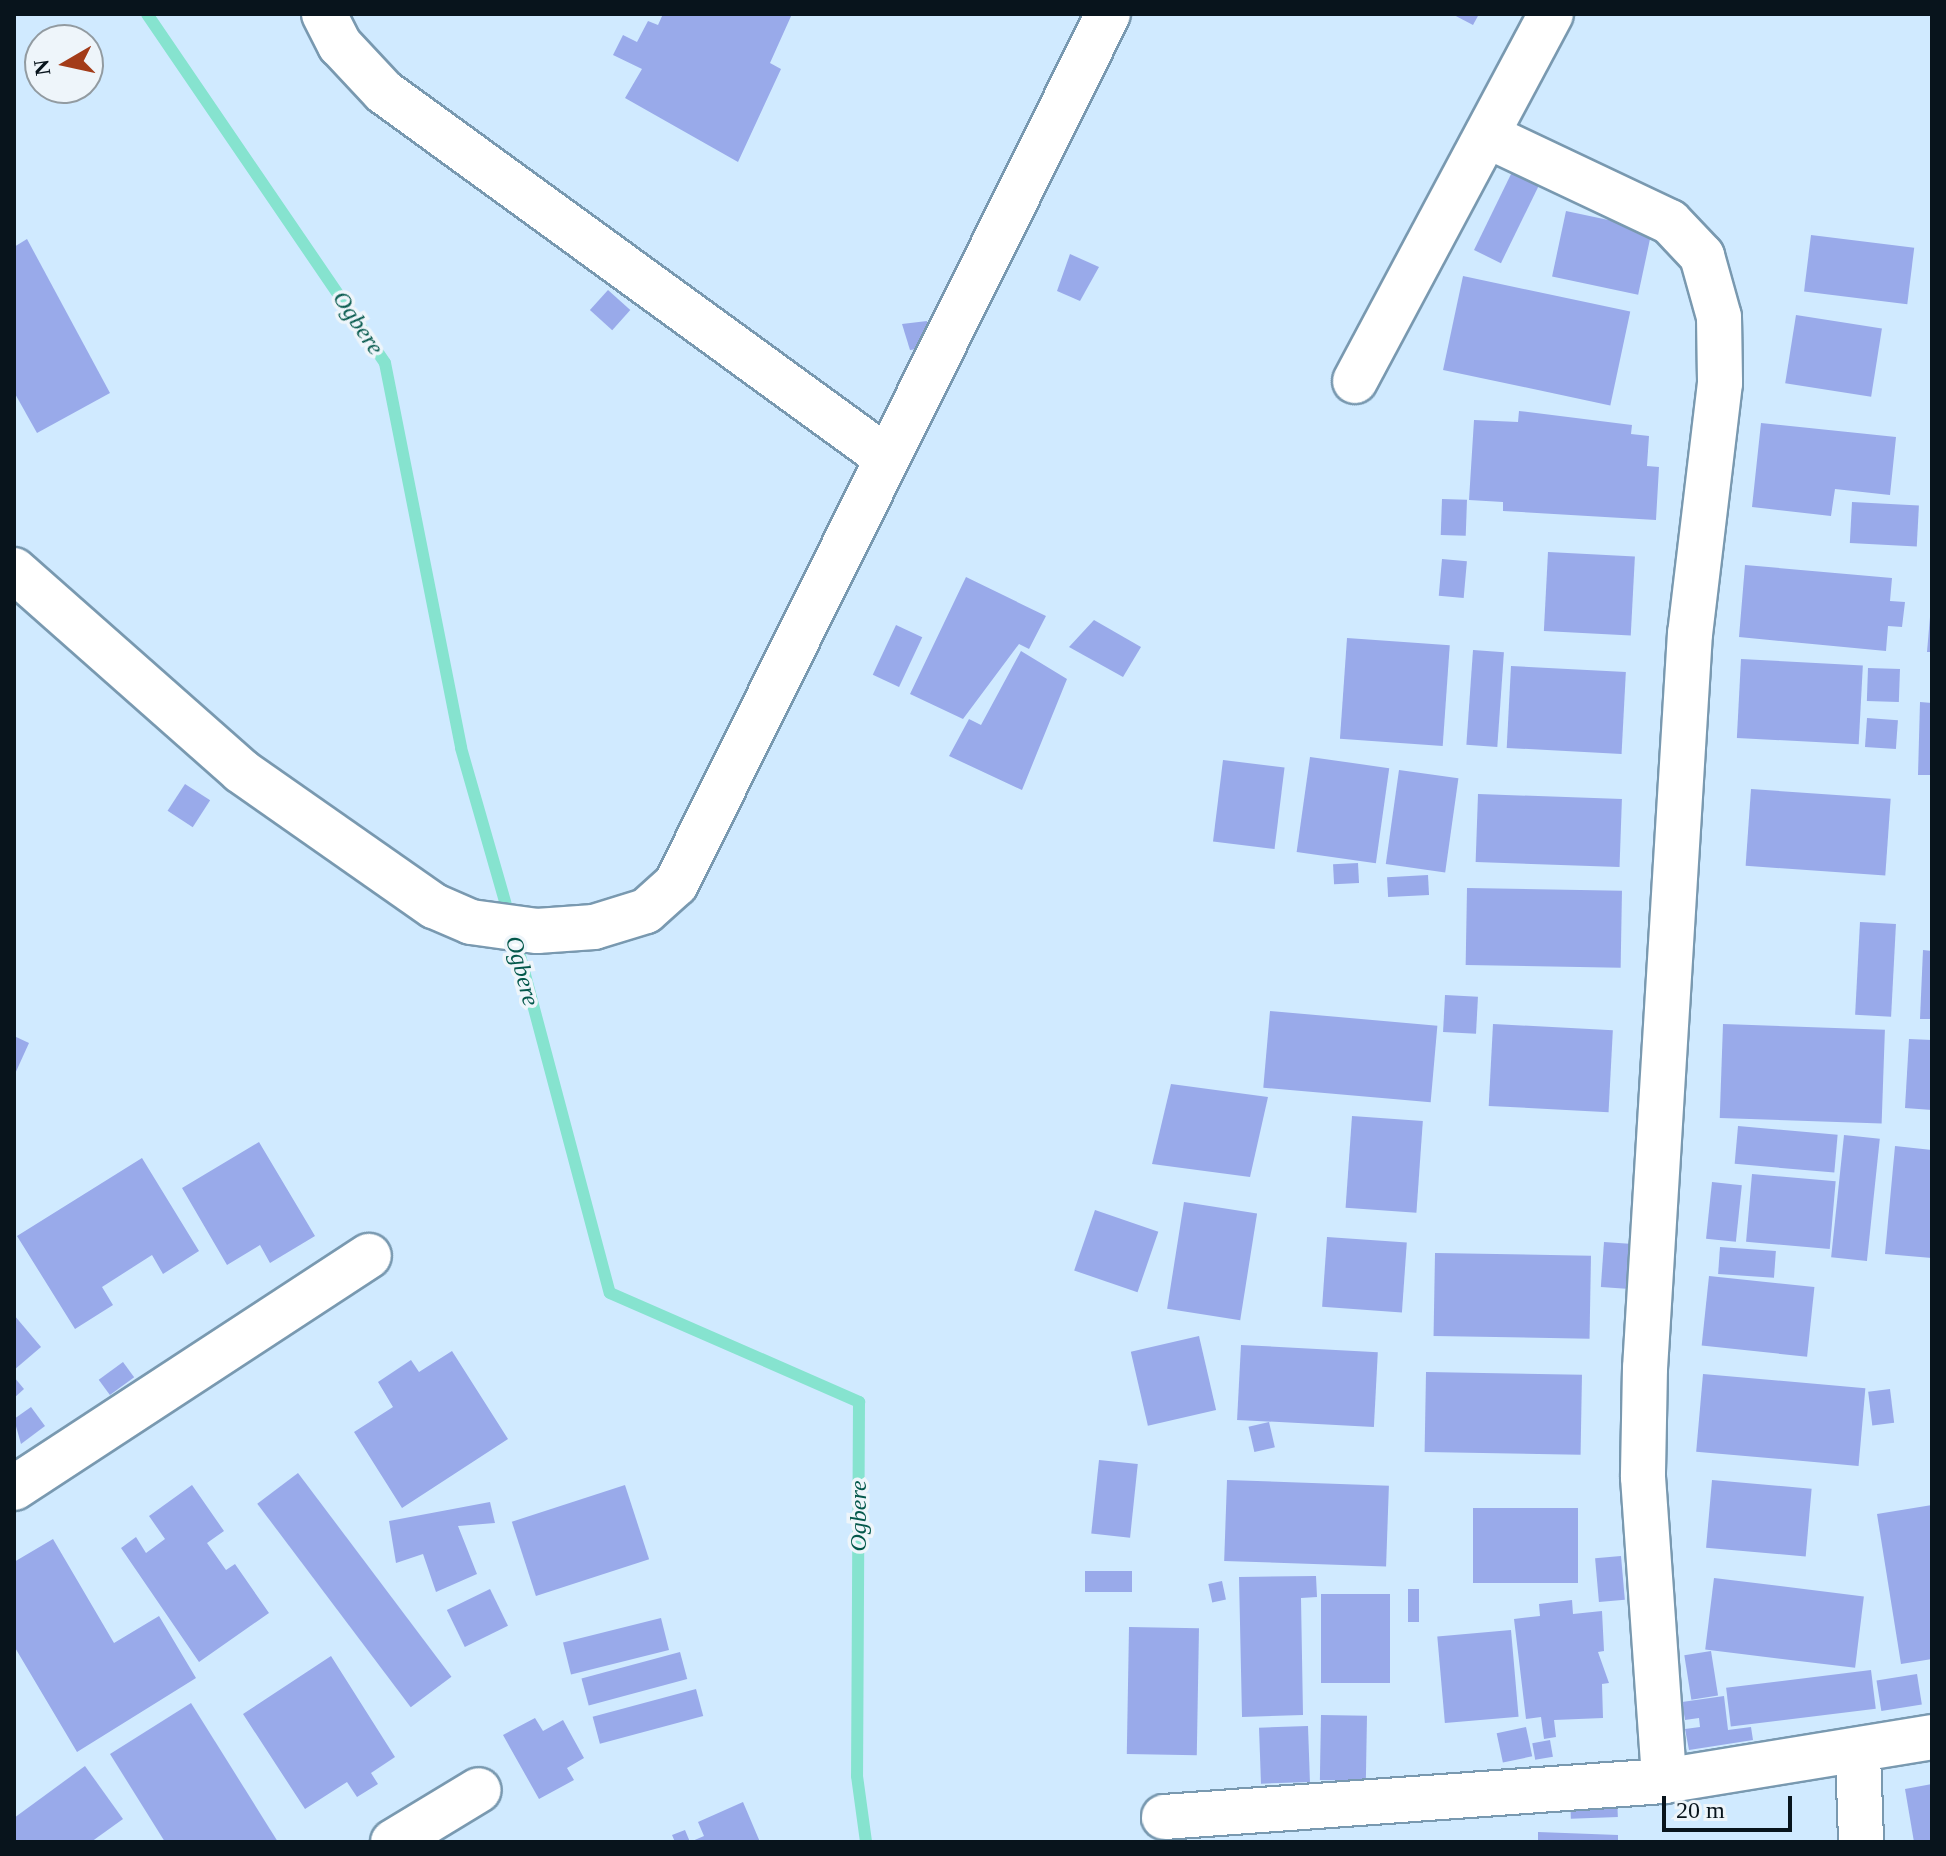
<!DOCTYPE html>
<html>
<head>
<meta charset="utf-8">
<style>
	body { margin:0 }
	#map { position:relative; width:1946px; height:1856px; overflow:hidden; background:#d0eaff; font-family:Georgia,serif }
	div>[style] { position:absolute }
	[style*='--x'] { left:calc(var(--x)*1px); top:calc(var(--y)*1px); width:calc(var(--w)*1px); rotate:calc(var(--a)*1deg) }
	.stream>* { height:12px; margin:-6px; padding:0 6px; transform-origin:6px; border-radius:6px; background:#86e3cf }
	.building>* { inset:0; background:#99aaea; transform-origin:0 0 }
	.roads { filter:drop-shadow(2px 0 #7999b0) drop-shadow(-2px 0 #7999b0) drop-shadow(0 2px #7999b0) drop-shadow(0 -2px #7999b0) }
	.minor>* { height:44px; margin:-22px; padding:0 22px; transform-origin:22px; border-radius:22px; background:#fff }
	span { translate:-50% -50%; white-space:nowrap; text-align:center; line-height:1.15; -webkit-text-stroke:7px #eef5fa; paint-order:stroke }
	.water-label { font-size:24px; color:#04584b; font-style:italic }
	.frame { position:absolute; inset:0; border:16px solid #08141c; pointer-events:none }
	.north { position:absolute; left:24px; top:24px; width:80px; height:80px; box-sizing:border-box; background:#eef5fa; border:2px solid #929ba1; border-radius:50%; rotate:261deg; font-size:22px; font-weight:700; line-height:32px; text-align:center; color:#08141c }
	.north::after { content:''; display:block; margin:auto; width:28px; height:36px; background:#a33c19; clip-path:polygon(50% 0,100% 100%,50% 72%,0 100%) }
	.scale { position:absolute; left:1662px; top:1796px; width:130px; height:36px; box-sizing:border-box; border:4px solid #08141c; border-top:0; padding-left:10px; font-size:24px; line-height:28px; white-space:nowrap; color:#08141c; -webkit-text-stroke:6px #eef5fa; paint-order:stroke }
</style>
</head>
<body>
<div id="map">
	<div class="stream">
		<i style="--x:147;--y:14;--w:422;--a:55.7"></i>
		<i style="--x:385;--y:363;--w:392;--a:78.8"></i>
		<i style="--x:461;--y:748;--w:178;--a:74"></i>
		<i style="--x:515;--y:937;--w:368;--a:75.1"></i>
		<i style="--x:610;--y:1293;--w:272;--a:23.6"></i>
		<i style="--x:859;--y:1402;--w:374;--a:90.3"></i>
		<i style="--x:857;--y:1776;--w:67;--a:82.2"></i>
	</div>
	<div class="building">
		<i style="clip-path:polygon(663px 14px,792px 14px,770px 63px,781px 69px,738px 162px,625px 98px,642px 69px,613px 55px,623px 35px,637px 42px,648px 21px,658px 25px)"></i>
		<i style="clip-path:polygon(1452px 14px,1479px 14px,1473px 25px)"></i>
		<i style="left:1513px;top:170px;width:30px;height:89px;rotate:26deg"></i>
		<i style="left:1566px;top:211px;width:88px;height:67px;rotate:12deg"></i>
		<i style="left:1811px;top:235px;width:104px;height:57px;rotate:7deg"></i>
		<i style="clip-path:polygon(27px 239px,110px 393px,37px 433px,14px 392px,14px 247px)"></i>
		<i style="clip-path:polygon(1070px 254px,1099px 267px,1080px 301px,1057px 291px)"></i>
		<i style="left:1463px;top:276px;width:171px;height:96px;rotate:12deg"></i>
		<i style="left:608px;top:290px;width:30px;height:27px;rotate:42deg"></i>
		<i style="left:1796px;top:315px;width:87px;height:69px;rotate:9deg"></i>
		<i style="clip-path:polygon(927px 321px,932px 347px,910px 350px,902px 324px)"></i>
		<i style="clip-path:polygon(1519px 411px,1632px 425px,1631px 434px,1649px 436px,1647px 466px,1659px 467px,1656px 520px,1503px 511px,1503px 502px,1469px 500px,1474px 420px,1518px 422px)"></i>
		<i style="clip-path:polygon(1761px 423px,1896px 437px,1890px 495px,1835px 489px,1831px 516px,1752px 507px)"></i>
		<i style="left:1442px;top:499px;width:25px;height:36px;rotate:2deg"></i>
		<i style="left:1852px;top:502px;width:67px;height:41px;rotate:3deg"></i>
		<i style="left:1548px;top:552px;width:87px;height:79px;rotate:3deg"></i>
		<i style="left:1442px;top:559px;width:25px;height:37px;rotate:5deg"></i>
		<i style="clip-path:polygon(1745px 565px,1892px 578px,1890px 601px,1905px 602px,1902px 627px,1888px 626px,1886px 651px,1739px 637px)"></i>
		<i style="clip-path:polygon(966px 577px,1046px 616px,1029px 649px,1019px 644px,963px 719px,910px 694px)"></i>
		<i style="clip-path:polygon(1930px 617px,1932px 618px,1932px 652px,1927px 652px)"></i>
		<i style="clip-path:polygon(1094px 620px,1141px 647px,1123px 677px,1069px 647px)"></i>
		<i style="left:896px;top:625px;width:29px;height:55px;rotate:25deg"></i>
		<i style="left:1347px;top:638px;width:103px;height:101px;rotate:4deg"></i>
		<i style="left:1473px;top:650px;width:31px;height:95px;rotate:4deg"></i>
		<i style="clip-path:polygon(1021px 651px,1067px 679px,1022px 790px,949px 756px,969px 719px,981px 725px)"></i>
		<i style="left:1741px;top:659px;width:122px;height:79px;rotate:3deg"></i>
		<i style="left:1511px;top:666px;width:115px;height:82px;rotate:3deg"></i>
		<i style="left:1868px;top:668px;width:32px;height:33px;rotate:2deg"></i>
		<i style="clip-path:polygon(1920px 702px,1932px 703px,1932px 775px,1918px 775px)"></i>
		<i style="left:1867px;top:718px;width:31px;height:29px;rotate:4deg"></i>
		<i style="left:1310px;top:757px;width:80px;height:96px;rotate:8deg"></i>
		<i style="left:1223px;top:760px;width:62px;height:82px;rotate:7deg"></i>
		<i style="left:1399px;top:770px;width:60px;height:95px;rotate:8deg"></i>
		<i style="left:185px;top:784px;width:30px;height:32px;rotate:33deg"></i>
		<i style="left:1751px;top:789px;width:140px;height:77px;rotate:4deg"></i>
		<i style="left:1478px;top:794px;width:144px;height:68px;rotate:2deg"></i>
		<i style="left:1358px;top:863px;width:20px;height:25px;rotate:87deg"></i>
		<i style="left:1428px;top:875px;width:20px;height:41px;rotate:87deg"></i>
		<i style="left:1467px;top:888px;width:155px;height:77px;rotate:1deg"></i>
		<i style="left:1860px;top:922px;width:36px;height:93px;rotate:3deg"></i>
		<i style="clip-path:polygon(1923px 950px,1932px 951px,1932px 1019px,1920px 1019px)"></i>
		<i style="left:1445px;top:995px;width:33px;height:37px;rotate:3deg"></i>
		<i style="left:1270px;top:1011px;width:168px;height:77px;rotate:5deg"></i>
		<i style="left:1493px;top:1024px;width:120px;height:82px;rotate:3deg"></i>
		<i style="left:1723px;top:1024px;width:162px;height:94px;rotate:2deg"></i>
		<i style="clip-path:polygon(14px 1036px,29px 1043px,14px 1076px)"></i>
		<i style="clip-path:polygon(1909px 1039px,1932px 1040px,1932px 1110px,1905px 1108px)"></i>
		<i style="clip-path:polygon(1171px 1084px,1268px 1097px,1250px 1177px,1152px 1164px)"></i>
		<i style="left:1352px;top:1116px;width:71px;height:92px;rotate:4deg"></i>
		<i style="left:1738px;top:1126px;width:100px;height:38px;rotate:5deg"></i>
		<i style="left:1844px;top:1135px;width:36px;height:123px;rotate:6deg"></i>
		<i style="clip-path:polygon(259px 1142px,315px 1236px,270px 1263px,260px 1245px,227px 1265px,182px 1188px)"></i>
		<i style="clip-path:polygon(1895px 1146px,1932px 1150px,1932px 1258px,1885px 1254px)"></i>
		<i style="clip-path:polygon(142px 1158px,199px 1251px,163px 1274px,152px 1255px,102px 1287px,113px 1305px,75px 1329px,17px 1236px)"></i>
		<i style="left:1752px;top:1174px;width:84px;height:68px;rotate:5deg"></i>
		<i style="left:1712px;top:1182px;width:30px;height:57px;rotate:6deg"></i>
		<i style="left:1184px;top:1202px;width:74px;height:108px;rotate:9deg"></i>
		<i style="left:1095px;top:1210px;width:67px;height:64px;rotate:19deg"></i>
		<i style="left:1327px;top:1237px;width:80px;height:70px;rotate:4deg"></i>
		<i style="left:1604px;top:1242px;width:29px;height:45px;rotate:4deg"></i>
		<i style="left:1720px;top:1247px;width:56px;height:27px;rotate:4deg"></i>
		<i style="left:1435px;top:1253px;width:156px;height:83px;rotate:1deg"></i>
		<i style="left:1709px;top:1276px;width:106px;height:70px;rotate:6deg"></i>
		<i style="clip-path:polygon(14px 1315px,41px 1347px,14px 1370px)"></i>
		<i style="left:1199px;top:1336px;width:76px;height:70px;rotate:77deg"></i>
		<i style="left:1241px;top:1345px;width:137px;height:75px;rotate:3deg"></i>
		<i style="clip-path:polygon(452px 1351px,508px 1439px,402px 1508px,354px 1432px,393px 1407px,378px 1382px,411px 1360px,419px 1372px)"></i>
		<i style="left:123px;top:1362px;width:19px;height:30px;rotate:54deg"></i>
		<i style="left:1426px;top:1372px;width:156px;height:80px;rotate:1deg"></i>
		<i style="left:1703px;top:1374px;width:163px;height:78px;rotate:5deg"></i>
		<i style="clip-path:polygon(14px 1377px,24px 1389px,14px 1398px)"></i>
		<i style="left:1890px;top:1389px;width:34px;height:22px;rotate:83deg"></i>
		<i style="clip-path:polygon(31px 1407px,45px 1426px,21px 1444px,14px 1419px)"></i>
		<i style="left:1269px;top:1422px;width:26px;height:21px;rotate:77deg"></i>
		<i style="left:1099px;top:1460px;width:39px;height:74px;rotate:6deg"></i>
		<i style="left:298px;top:1473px;width:255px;height:51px;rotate:53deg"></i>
		<i style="left:1227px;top:1480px;width:162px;height:81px;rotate:2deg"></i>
		<i style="left:1712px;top:1480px;width:100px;height:68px;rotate:5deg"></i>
		<i style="clip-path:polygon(192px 1485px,224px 1531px,207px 1543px,226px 1570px,235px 1564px,269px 1613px,199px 1662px,121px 1548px,136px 1537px,146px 1553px,165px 1539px,149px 1516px)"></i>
		<i style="left:625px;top:1485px;width:78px;height:119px;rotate:72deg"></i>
		<i style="clip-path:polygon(490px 1502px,495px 1523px,458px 1526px,477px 1574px,436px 1592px,423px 1554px,396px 1563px,389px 1521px)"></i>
		<i style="clip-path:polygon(1932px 1505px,1932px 1659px,1901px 1664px,1877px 1514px)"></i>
		<i style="left:1473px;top:1508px;width:105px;height:75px"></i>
		<i style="clip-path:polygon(53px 1539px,114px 1643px,159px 1616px,196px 1678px,77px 1752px,14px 1646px,14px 1562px)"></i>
		<i style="left:1621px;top:1556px;width:44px;height:26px;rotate:85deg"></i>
		<i style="left:1085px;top:1571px;width:47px;height:21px"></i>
		<i style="clip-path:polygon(1316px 1576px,1317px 1597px,1301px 1598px,1303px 1715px,1242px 1717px,1239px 1577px)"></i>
		<i style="left:1714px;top:1578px;width:151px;height:72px;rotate:7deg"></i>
		<i style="left:1222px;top:1581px;width:19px;height:14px;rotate:78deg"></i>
		<i style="left:490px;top:1589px;width:41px;height:48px;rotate:64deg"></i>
		<i style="left:1408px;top:1589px;width:11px;height:33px"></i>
		<i style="left:1321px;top:1594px;width:69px;height:89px"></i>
		<i style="clip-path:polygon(1572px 1600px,1573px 1614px,1602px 1611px,1604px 1651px,1598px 1652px,1609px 1683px,1602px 1684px,1603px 1718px,1554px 1720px,1556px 1737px,1544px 1739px,1541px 1717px,1526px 1719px,1514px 1619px,1540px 1616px,1539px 1604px)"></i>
		<i style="left:661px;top:1618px;width:33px;height:101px;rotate:76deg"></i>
		<i style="left:1129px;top:1627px;width:70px;height:127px;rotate:1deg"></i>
		<i style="left:1511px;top:1630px;width:87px;height:74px;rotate:85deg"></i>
		<i style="left:1711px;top:1651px;width:45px;height:27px;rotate:81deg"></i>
		<i style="left:680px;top:1652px;width:28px;height:102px;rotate:75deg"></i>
		<i style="clip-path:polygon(331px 1656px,395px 1757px,371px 1773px,378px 1784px,357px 1797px,347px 1782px,305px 1809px,243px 1714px)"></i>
		<i style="left:1871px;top:1670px;width:39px;height:146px;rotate:83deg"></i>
		<i style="left:1917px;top:1674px;width:31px;height:41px;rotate:81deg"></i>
		<i style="left:696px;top:1689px;width:28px;height:107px;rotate:75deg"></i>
		<i style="clip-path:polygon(1724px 1696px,1728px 1730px,1751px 1727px,1753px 1740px,1689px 1750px,1685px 1729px,1700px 1727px,1699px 1718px,1685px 1720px,1682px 1702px)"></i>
		<i style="clip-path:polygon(191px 1703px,278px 1842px,165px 1842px,110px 1754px)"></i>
		<i style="left:1321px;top:1715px;width:46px;height:65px;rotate:1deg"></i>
		<i style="clip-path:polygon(535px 1718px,543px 1731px,563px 1720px,584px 1758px,567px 1768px,574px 1780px,539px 1799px,503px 1735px)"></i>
		<i style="left:1308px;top:1726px;width:56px;height:49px;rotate:88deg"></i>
		<i style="left:1526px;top:1727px;width:30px;height:30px;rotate:78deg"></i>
		<i style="left:1550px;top:1740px;width:17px;height:18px;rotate:80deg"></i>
		<i style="clip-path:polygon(85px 1766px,123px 1819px,91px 1842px,14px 1842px,14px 1818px)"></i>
		<i style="clip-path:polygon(1932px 1784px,1932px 1842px,1914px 1842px,1905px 1789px)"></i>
		<i style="left:1617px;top:1793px;width:24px;height:47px;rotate:88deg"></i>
		<i style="clip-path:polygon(743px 1802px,760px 1842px,675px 1842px,672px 1835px,685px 1830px,690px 1842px,704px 1836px,698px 1822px)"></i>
		<i style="clip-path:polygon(1538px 1832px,1618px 1835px,1618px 1842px,1538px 1842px)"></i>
	</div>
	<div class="roads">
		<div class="minor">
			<i style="--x:324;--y:14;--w:35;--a:63"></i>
			<i style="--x:340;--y:45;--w:64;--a:46.9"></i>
			<i style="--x:384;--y:92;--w:618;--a:36.05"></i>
			<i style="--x:1488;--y:136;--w:201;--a:25.3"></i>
			<i style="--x:1670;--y:222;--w:47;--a:46.7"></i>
			<i style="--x:1702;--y:256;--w:63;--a:74.4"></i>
			<i style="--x:1719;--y:317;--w:66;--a:89.1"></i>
			<i style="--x:1720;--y:383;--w:252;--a:96.8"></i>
			<i style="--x:1690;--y:633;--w:736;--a:93.5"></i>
			<i style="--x:1645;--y:1368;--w:109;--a:91.1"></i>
			<i style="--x:1643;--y:1477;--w:305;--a:86"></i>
			<i style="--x:1355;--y:381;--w:416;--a:-61.9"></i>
			<i style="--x:14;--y:570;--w:303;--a:41.5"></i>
			<i style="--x:241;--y:771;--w:236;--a:35"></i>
			<i style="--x:434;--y:906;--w:40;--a:23.4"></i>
			<i style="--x:471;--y:922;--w:67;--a:7.8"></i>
			<i style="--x:537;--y:931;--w:57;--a:-4"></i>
			<i style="--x:594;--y:927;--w:54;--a:-17.1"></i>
			<i style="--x:646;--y:911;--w:40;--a:-42"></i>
			<i style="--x:676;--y:884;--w:971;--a:-63.59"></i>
			<i style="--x:14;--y:1488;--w:424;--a:-33.2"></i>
			<i style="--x:1858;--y:1754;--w:88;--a:88"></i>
			<i style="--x:1164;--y:1817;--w:501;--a:-4.12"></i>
			<i style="--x:1664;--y:1781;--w:272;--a:-9.3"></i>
			<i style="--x:393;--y:1842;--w:100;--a:-31.2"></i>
		</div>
	</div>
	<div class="water-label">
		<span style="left:358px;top:323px;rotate:56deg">Ogbere</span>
		<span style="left:522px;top:971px;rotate:75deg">Ogbere</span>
		<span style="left:859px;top:1516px;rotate:-90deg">Ogbere</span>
	</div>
	<div class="frame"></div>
	<div class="north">N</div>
	<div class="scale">20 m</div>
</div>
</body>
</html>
